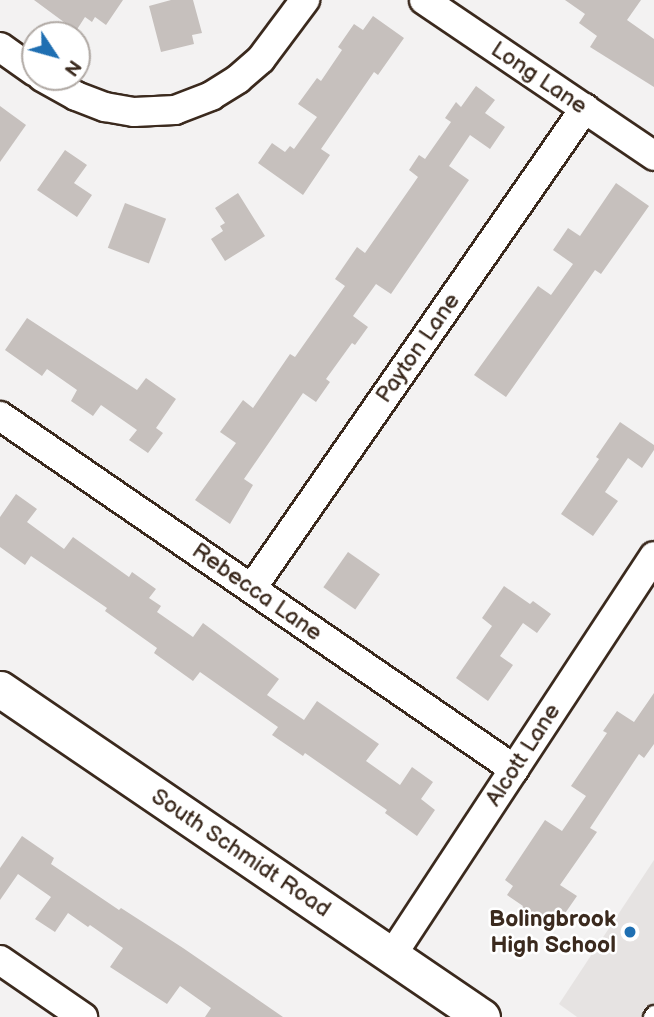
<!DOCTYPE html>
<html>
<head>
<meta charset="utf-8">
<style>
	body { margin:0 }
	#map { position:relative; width:654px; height:1017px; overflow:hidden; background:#f3f2f2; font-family:"Balsamiq Sans",sans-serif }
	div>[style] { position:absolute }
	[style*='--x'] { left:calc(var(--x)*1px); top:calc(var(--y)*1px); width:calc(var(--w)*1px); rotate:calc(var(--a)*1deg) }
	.built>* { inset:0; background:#e6e3e2 }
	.building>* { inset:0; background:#c6c0bd; transform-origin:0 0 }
	.roads { filter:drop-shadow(2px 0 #3b2a1e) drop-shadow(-2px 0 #3b2a1e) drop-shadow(0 2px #3b2a1e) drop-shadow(0 -2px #3b2a1e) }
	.service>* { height:14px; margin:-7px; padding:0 7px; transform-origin:7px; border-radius:7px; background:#fff }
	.minor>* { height:28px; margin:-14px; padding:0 14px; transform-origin:14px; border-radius:14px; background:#fff }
	.tertiary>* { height:35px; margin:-17.5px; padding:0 17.5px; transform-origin:17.5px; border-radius:17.5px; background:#fff }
	.dots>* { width:19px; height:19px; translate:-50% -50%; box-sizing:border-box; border:4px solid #fff; border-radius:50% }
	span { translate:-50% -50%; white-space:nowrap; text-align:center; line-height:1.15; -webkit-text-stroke:5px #fff; paint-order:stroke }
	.street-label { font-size:23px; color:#3b2a1e }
	.poi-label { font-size:23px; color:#3b2a1e; font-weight:700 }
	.right { translate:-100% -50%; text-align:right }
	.north { position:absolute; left:21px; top:21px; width:70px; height:70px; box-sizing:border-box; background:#fff; border:2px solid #b1aaa5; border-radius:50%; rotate:126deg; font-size:19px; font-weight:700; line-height:28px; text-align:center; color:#3b2a1e }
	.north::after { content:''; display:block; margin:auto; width:24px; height:32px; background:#1f6fb2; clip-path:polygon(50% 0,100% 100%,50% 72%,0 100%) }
</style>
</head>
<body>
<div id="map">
	<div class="built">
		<i style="clip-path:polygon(654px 860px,654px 1017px,577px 1017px,559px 1004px)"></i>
	</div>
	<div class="building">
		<i style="clip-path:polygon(34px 0,123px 0,106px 25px,95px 17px,92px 22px,85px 17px,76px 31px)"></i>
		<i style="clip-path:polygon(171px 0,193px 0,202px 33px,192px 35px,194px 44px,161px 52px,149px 6px)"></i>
		<i style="clip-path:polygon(565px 0,641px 0,627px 20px,654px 39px,654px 87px,590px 47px,597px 36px,579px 23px,585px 14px)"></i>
		<i style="clip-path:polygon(373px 16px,404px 38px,378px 75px,374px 72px,321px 149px,330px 155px,303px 195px,258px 163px,272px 143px,285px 152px,290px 146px,294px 149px,317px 117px,298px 104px,317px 78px,321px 81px,342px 50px,338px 47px,354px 24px,363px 30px)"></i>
		<i style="clip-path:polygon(476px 86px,495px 100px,485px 113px,505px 127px,490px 149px,470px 135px,449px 166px,469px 180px,391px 294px,376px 284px,353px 316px,368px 327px,355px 345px,352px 343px,326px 379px,330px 382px,316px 402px,303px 393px,244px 479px,253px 485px,230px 524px,195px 500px,236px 443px,220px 432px,243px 400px,253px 408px,290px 354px,295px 357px,345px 286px,335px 279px,357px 247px,365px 253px,418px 177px,409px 170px,419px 155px,425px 159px,451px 122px,445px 118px,456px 102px,461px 107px)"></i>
		<i style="clip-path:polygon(0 106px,26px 125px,0 162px)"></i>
		<i style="clip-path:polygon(65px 150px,87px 165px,74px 183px,92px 195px,77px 217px,37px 190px)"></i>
		<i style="clip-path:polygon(616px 183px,649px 206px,601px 274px,595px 270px,506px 397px,474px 375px,538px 286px,551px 295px,573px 264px,553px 250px,568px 228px,580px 236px)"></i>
		<i style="clip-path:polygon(238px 193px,265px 236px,225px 261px,211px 239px,223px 231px,220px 226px,225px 223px,215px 208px)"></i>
		<i style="left:125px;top:203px;width:44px;height:48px;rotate:21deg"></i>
		<i style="clip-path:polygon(27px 318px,137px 390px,146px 378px,176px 399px,156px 428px,163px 433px,148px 453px,129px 440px,137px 430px,101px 405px,93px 416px,71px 401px,77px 390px,47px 369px,42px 376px,5px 350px)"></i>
		<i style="clip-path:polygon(620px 422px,654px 445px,654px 450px,642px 468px,628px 458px,605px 492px,618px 501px,593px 536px,561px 514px,599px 459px,596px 457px)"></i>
		<i style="clip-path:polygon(16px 494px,37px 509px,27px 522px,64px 549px,73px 537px,129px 577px,132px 572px,156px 589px,149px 598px,161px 606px,157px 612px,193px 637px,203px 623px,279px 679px,267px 695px,304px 720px,317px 701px,379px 744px,366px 761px,400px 785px,412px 767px,433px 782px,421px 799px,435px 810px,417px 836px,385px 813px,387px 810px,305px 753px,303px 756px,272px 735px,278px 727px,200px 672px,193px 681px,154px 653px,157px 648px,105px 611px,107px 608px,31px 556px,25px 565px,0 547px,0 517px)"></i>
		<i style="left:348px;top:552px;width:39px;height:43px;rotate:35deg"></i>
		<i style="clip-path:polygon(504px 586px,530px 604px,533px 601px,551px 614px,537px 633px,523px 623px,500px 656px,513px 665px,488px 701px,456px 678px,492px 626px,482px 618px)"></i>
		<i style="clip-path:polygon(654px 693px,654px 744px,644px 758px,639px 754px,590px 828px,597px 832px,560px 885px,577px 896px,559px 922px,548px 915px,541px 926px,520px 912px,523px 906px,507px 895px,513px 886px,505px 880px,545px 820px,562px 831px,586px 796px,571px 786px,607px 733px,603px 731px,617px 711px,634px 722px)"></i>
		<i style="clip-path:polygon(22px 836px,54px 858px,51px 864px,119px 910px,121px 908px,183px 948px,283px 1017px,205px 1017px,211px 1008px,180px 986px,167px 1004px,110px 967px,123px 948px,90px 925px,88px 927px,68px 913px,55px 932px,35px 919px,51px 897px,18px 874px,0 900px,0 868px)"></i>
	</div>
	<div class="roads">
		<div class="service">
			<i style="--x:651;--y:1017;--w:5;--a:-53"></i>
		</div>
		<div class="minor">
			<i style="--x:424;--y:0;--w:278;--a:34.1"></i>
			<i style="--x:0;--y:47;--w:43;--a:35.5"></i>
			<i style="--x:42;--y:77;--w:39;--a:29"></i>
			<i style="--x:76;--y:96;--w:31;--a:21"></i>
			<i style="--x:105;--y:107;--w:29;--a:10"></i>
			<i style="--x:134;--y:112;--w:41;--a:-2.8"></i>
			<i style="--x:175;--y:110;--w:39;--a:-21"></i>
			<i style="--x:211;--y:96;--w:32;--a:-32"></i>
			<i style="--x:238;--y:79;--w:30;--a:-41"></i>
			<i style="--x:261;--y:59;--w:74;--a:-53.3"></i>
			<i style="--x:0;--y:416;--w:624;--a:34.48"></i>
			<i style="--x:252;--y:588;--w:584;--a:-55.25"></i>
			<i style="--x:392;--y:955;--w:477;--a:-56.7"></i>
			<i style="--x:0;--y:960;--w:101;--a:34.5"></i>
		</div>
		<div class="tertiary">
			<i style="--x:0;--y:689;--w:583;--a:34.24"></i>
		</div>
	</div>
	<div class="dots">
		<i style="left:630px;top:932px;background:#1f6fb2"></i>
	</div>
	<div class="street-label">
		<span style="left:539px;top:78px;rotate:34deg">Long Lane</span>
		<span style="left:418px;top:348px;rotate:-55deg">Payton Lane</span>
		<span style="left:257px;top:592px;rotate:35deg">Rebecca Lane</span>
		<span style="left:523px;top:755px;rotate:-57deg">Alcott Lane</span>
		<span style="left:241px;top:853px;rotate:34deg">South Schmidt Road</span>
	</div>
	<div class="poi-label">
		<span class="right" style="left:616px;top:932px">Bolingbrook<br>High School</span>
	</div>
	<div class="north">N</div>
</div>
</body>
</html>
